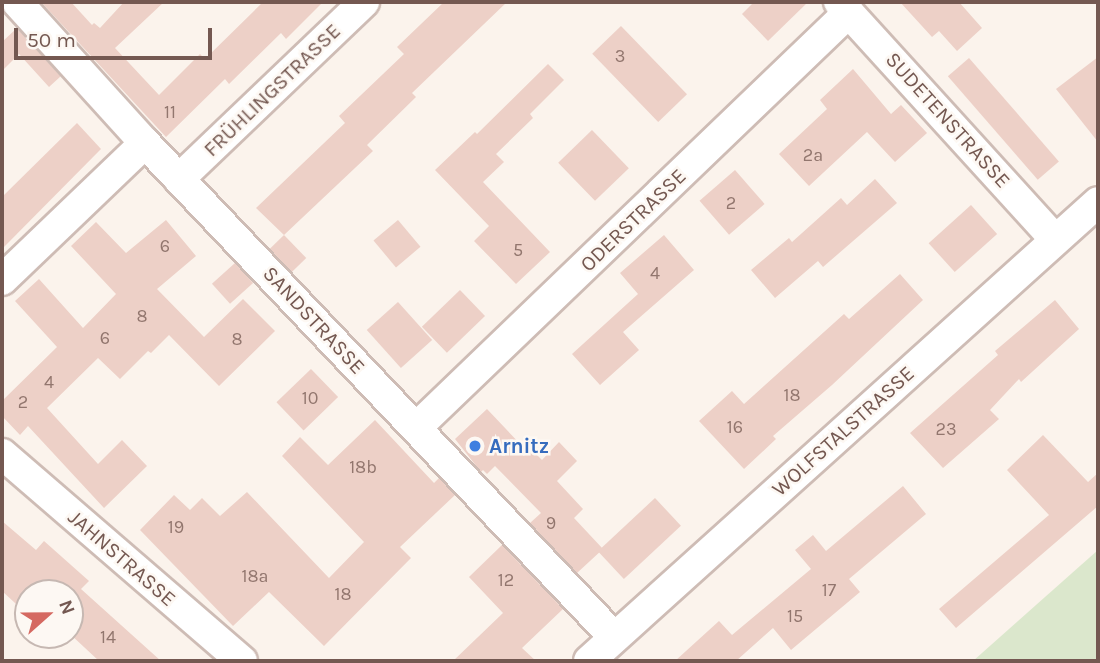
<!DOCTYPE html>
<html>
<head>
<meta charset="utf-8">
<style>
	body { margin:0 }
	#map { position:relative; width:1100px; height:663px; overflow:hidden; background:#fbf3ec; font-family:Karla,sans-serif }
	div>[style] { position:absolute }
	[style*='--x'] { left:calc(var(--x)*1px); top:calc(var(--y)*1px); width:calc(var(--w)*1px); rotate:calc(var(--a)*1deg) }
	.green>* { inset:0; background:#dbe7cc }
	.building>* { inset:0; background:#edd0c7; transform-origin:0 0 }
	.roads { filter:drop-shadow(2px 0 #cebcb5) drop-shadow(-2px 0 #cebcb5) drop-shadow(0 2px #cebcb5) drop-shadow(0 -2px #cebcb5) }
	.minor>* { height:30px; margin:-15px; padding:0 15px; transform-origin:15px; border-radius:15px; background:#fff }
	.dots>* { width:19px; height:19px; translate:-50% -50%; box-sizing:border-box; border:4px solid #fdf8f3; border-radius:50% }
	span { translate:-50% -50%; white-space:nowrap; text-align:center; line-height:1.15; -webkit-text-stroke:5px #fdf8f3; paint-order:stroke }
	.number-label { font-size:18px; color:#92766e }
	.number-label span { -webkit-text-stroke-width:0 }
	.street-label { font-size:21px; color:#745851 }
	.shop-label { font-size:21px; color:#366cbe; font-weight:700 }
	.left { translate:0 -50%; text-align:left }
	.frame { position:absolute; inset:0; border:4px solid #745851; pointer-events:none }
	.north { position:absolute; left:14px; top:579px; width:70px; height:70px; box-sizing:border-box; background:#fdf8f3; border:2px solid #c6b8b2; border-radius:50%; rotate:69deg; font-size:19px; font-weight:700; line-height:28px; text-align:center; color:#745851 }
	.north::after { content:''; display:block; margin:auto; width:24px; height:32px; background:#d56961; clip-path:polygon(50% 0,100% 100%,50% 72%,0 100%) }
	.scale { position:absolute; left:14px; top:28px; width:198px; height:32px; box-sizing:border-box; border:4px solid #745851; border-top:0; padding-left:9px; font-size:21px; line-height:24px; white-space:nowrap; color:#745851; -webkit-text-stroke:5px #fdf8f3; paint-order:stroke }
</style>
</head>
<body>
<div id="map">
	<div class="green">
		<i style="clip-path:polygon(1098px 550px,1098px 661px,973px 661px)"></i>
	</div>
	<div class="building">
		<i style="clip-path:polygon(45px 2px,71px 2px,92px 25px,94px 23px,100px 28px,124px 2px,164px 2px,115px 48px,159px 95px,200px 54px,205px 59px,263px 2px,323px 2px,286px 39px,281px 33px,229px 84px,225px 79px,166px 137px,43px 4px)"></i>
		<i style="clip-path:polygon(444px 2px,507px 2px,412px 93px,416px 97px,367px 145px,373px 151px,284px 235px,256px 208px,345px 123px,339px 116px,404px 54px,397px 47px)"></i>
		<i style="clip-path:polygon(754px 2px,808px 2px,768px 41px,742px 14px)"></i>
		<i style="clip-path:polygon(900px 2px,959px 2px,982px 28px,957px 51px,939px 31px,932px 37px)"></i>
		<i style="left:621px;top:26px;width:95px;height:40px;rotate:46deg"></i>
		<i style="clip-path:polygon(17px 28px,61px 76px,49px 87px,19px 54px,2px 71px,2px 42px)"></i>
		<i style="clip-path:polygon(1098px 57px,1098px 142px,1056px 89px)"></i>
		<i style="left:969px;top:58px;width:137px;height:28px;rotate:49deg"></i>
		<i style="clip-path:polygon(548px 64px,564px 80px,530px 114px,533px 118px,496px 154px,504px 162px,483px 182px,550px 252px,516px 284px,474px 241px,489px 226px,435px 170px,475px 132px,477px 134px)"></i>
		<i style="clip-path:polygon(853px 69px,891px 114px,901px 105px,927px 133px,895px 162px,867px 132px,809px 186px,779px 154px,827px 109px,820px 100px)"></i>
		<i style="clip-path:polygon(77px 123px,101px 149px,2px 249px,2px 197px)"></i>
		<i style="left:592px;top:130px;width:53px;height:47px;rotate:46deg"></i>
		<i style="left:735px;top:170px;width:45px;height:47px;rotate:49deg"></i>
		<i style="clip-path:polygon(875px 179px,897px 203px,823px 267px,818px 261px,775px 298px,751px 270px,789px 238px,792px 242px,841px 198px,847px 205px)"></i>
		<i style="left:971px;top:205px;width:39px;height:57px;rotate:48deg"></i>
		<i style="clip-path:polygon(166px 220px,196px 256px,157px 289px,204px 337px,243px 299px,275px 331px,219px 386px,169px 335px,151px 353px,148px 351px,120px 379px,98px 358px,47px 408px,98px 464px,122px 440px,147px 466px,104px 508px,28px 426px,20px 435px,2px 416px,2px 401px,57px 347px,15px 301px,39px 279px,83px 328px,116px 294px,71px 246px,96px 222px,126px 253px)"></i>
		<i style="left:398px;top:220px;width:35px;height:32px;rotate:50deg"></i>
		<i style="left:284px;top:235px;width:32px;height:20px;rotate:46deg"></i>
		<i style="clip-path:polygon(664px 235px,694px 270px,623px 332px,639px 350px,600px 385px,572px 354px,638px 294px,620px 273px)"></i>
		<i style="left:235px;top:263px;width:27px;height:31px;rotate:48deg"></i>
		<i style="clip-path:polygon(900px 274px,923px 300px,832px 385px,773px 436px,776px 439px,744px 469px,699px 421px,732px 391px,744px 404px,844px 314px,849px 319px)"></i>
		<i style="left:460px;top:290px;width:36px;height:53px;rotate:46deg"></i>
		<i style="clip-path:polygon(1055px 300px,1079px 329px,1021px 382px,1019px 379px,990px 410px,999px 419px,943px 468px,910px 433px,998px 355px,995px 351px)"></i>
		<i style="left:398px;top:302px;width:51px;height:42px;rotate:48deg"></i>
		<i style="left:311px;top:369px;width:39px;height:48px;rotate:46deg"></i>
		<i style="clip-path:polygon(487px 409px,523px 447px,526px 444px,542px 460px,559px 442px,577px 461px,557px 481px,583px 509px,574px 518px,603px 549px,577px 573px,530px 523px,541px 513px,495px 466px,487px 474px,483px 470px,481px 472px,455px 439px)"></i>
		<i style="clip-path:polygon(375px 420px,434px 483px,439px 478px,455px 495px,400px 547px,411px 558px,324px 646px,269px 592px,233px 626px,140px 530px,174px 495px,190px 510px,202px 498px,220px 516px,247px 492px,329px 578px,364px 542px,282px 456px,300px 437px,328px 465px)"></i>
		<i style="clip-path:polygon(1043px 435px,1088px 482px,1098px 473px,1098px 506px,956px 628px,939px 609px,1049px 515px,1007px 470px)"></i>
		<i style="clip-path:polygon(903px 486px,926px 514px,849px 579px,860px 592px,791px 650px,773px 628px,736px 661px,675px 661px,719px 621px,732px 635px,811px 569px,795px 550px,813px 535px,826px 551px)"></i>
		<i style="left:655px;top:498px;width:38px;height:78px;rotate:47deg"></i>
		<i style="clip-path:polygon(2px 521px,36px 550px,44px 541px,89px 581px,81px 589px,161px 661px,99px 661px,70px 634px,70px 593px,28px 593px,28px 615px,2px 591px)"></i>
		<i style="clip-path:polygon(502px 545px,563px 609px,522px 648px,536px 661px,453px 661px,503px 613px,469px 577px)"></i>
	</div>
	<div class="roads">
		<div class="minor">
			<i style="--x:17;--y:2;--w:190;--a:47.8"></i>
			<i style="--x:145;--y:143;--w:681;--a:46.49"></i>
			<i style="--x:839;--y:2;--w:321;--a:47.7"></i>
			<i style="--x:179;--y:179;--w:256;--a:-43.7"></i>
			<i style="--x:2;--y:280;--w:198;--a:-43.8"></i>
			<i style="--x:416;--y:428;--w:600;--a:-43.85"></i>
			<i style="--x:2;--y:454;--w:317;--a:40.8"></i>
			<i style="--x:589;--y:661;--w:685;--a:-42.04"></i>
		</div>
	</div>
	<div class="dots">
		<i style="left:475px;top:446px;background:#3f7fe0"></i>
	</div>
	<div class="number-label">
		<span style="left:620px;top:56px">3</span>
		<span style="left:170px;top:112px">11</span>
		<span style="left:813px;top:155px">2a</span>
		<span style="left:731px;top:203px">2</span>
		<span style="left:165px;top:246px">6</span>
		<span style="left:518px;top:250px">5</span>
		<span style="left:655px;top:273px">4</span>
		<span style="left:142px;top:316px">8</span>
		<span style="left:105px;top:338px">6</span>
		<span style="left:237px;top:339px">8</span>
		<span style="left:49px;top:382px">4</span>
		<span style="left:792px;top:395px">18</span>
		<span style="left:310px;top:398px">10</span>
		<span style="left:23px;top:402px">2</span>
		<span style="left:735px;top:427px">16</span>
		<span style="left:946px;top:429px">23</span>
		<span style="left:363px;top:467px">18b</span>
		<span style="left:551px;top:523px">9</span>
		<span style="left:176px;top:527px">19</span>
		<span style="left:255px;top:576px">18a</span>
		<span style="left:506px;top:580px">12</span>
		<span style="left:829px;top:590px">17</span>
		<span style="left:343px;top:594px">18</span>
		<span style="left:795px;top:616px">15</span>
		<span style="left:108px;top:637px">14</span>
	</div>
	<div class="street-label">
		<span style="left:272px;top:90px;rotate:-44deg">FRÜHLINGSTRASSE</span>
		<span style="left:948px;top:120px;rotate:48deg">SUDETENSTRASSE</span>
		<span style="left:633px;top:220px;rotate:-44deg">ODERSTRASSE</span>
		<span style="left:314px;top:320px;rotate:47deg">SANDSTRASSE</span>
		<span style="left:843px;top:431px;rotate:-42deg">WOLFSTALSTRASSE</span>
		<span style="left:122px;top:558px;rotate:41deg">JAHNSTRASSE</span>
	</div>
	<div class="shop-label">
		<span class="left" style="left:489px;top:446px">Arnitz</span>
	</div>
	<div class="frame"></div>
	<div class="north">N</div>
	<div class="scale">50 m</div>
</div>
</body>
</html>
